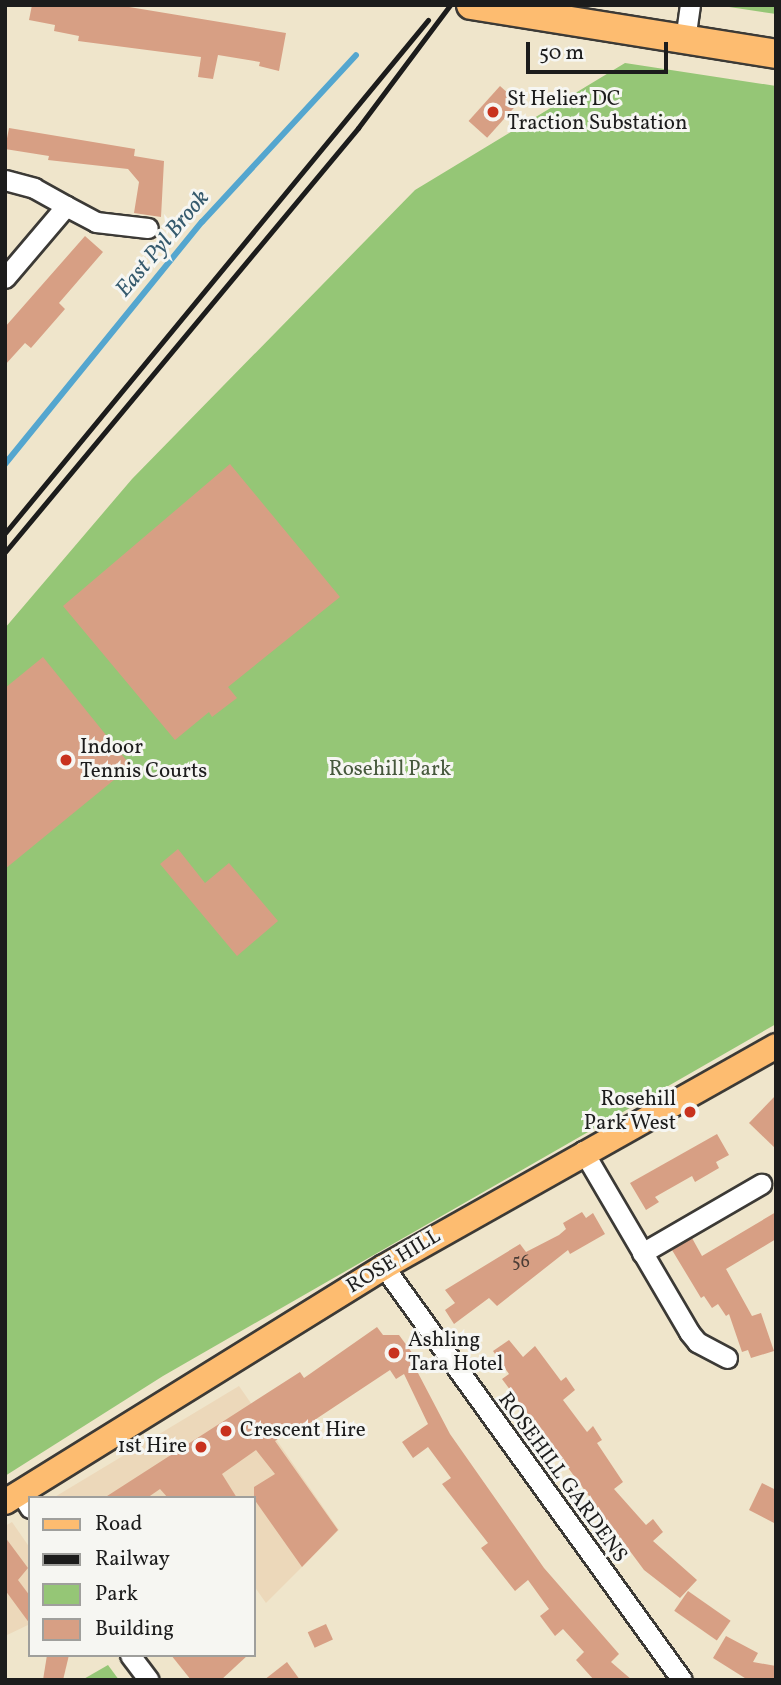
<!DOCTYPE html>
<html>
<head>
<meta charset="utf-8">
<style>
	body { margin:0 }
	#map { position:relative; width:781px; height:1685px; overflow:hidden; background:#efe5cb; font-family:Vollkorn,serif }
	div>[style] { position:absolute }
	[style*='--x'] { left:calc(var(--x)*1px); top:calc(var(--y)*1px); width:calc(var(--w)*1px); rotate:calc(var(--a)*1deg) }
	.built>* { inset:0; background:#ecd8ba }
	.green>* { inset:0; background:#95c676 }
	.stream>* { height:6px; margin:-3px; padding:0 3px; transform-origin:3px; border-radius:3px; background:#54a6cf }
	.building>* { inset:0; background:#d79f84; transform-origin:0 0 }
	.roads { filter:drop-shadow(2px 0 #3c3a36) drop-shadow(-2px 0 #3c3a36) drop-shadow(0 2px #3c3a36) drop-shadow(0 -2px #3c3a36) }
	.minor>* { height:19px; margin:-9.5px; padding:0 9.5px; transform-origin:9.5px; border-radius:9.5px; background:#fff }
	.major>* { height:24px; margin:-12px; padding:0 12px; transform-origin:12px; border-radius:12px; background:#fdbc70 }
	.highway>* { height:28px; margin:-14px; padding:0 14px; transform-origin:14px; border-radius:14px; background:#fdbc70 }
	.rail>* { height:5px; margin:-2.5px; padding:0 2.5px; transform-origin:2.5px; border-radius:2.5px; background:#1c1c1c }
	.dots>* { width:19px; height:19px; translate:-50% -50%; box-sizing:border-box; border:4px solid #f6f6f2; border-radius:50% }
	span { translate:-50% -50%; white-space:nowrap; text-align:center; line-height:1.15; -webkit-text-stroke:6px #f6f6f2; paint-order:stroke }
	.number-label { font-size:18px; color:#4b3d36 }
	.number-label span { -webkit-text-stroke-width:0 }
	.poi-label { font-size:21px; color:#1c1c1c }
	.left { translate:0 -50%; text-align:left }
	.right { translate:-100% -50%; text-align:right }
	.park-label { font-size:21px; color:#46583c }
	.street-label { font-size:21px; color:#1c1c1c }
	.water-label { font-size:23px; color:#355a6d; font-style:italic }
	.frame { position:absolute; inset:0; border:7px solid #1c1c1c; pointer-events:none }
	.legend { position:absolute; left:28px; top:1496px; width:228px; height:161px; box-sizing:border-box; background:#f6f6f2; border:2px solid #9f9f9c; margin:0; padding:9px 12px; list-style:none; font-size:21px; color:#1c1c1c }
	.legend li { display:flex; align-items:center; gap:14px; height:35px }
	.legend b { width:35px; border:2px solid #9f9f9c }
	.scale { position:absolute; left:526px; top:42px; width:142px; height:32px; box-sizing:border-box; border:4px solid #1c1c1c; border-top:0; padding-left:9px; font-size:21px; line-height:24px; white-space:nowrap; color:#1c1c1c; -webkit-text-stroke:5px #f6f6f2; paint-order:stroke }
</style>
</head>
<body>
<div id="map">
	<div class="built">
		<i style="clip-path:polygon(239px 1386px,339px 1530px,266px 1603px,254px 1586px,254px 1498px,53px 1498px)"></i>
		<i style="clip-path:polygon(12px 1522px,30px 1548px,30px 1624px,5px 1636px,5px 1526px)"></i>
	</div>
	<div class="green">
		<i style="clip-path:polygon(716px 5px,776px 5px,776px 14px)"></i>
		<i style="clip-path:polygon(625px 63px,776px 86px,776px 1024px,163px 1376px,5px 1476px,5px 628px,132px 479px,415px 190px)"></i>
		<i style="clip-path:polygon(108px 1665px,119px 1680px,82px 1680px)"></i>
	</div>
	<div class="stream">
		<i style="--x:5;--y:464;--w:312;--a:-50.9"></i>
		<i style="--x:202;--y:222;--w:227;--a:-47.3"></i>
	</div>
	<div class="building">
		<i style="clip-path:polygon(32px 5px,117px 5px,286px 33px,279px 71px,259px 66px,260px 62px,218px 55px,213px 79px,198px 77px,201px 57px,78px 41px,79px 36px,54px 31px,55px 25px,29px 20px)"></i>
		<i style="left:500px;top:86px;width:25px;height:47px;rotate:42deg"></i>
		<i style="clip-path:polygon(9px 128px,135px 149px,134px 156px,164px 161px,161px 217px,134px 213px,139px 182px,128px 169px,48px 160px,49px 156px,5px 149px)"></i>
		<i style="clip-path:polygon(85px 236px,103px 252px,59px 303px,65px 309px,31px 348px,25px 343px,5px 365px,5px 327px)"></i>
		<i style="clip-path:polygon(230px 464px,340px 597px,228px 687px,237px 698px,212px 717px,209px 712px,175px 740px,63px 606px)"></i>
		<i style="clip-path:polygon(43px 657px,131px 766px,5px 869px,5px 688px)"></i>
		<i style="clip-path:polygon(178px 849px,205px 883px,229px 863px,278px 921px,237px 956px,160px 864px)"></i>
		<i style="clip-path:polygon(776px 1095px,776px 1149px,749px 1123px)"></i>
		<i style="clip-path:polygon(717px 1134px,729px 1155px,716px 1162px,719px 1168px,695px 1182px,692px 1176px,655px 1197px,659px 1202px,646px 1210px,630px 1183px)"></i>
		<i style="clip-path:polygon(582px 1212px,586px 1218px,593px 1213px,605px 1234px,570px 1254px,568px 1250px,497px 1306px,489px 1298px,454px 1324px,445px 1310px,455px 1303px,445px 1290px,520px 1244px,526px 1252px,559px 1235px,566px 1229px,563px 1223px)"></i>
		<i style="clip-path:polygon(776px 1212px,776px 1239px,726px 1269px,752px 1316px,761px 1313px,774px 1351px,751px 1358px,748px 1350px,742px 1352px,729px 1314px,726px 1316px,718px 1304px,712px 1308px,704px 1296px,701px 1298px,672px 1250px,692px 1238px,702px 1256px)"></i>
		<i style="clip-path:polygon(377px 1327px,383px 1335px,399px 1335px,424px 1369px,418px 1373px,450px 1434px,544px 1568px,619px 1654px,611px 1662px,632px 1680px,594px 1680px,576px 1660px,584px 1652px,563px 1629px,555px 1636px,540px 1616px,549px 1609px,528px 1580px,515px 1591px,481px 1548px,488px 1543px,442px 1484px,451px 1478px,428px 1447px,413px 1458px,402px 1442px,428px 1424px,404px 1374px,396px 1379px,390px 1370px,304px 1427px,301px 1423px,275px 1441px,338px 1530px,302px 1567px,254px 1499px,254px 1487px,275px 1474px,256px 1450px,222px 1474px,237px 1498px,168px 1498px,160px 1489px,147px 1498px,104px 1498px,300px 1372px,304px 1378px)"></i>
		<i style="clip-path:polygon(509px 1340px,523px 1357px,535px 1346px,561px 1381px,566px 1377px,575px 1390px,563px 1400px,587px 1432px,593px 1426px,602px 1440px,597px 1443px,623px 1482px,614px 1489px,646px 1525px,653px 1519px,663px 1532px,653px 1541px,697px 1580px,680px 1598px,644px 1570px,502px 1379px,509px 1374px,493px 1351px)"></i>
		<i style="clip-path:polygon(762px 1483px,776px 1490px,776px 1524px,749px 1510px)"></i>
		<i style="clip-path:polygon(5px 1537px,28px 1568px,18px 1580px,30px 1596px,30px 1624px,5px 1590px)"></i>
		<i style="left:688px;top:1591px;width:52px;height:24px;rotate:35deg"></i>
		<i style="left:326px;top:1624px;width:17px;height:20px;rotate:66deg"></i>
		<i style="clip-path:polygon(726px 1636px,758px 1653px,753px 1662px,776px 1666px,776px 1680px,748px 1680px,713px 1658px)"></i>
		<i style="clip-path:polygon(47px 1655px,69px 1655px,63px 1680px,43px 1680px)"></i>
		<i style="clip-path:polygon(171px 1655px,248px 1655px,221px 1680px,191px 1680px)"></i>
		<i style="clip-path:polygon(287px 1662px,300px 1680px,264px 1680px)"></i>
	</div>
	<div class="roads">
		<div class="minor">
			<i style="--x:685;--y:40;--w:35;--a:-82"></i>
			<i style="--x:5;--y:180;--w:30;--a:15"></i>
			<i style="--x:34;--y:188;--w:37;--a:29"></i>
			<i style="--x:66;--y:206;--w:94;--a:130.3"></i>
			<i style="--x:66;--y:206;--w:34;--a:28"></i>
			<i style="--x:96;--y:222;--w:52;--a:6.6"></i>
			<i style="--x:583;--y:1151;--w:210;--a:59.6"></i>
			<i style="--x:689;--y:1332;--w:13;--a:51"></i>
			<i style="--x:697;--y:1342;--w:34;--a:28"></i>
			<i style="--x:642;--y:1253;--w:138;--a:-30.1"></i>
			<i style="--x:384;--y:1267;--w:509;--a:54.19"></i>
			<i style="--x:20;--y:1492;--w:19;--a:58"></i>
			<i style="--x:130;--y:1655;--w:31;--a:53"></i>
		</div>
		<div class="major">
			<i style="--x:5;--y:1502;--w:446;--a:-31.8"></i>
			<i style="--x:384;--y:1267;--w:450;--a:-29.4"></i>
		</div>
		<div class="highway">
			<i style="--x:471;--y:5;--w:309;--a:9.1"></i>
		</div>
	</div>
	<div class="rail">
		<i style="--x:5;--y:533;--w:665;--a:-50.49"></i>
		<i style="--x:5;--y:552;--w:552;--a:-50.22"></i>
		<i style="--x:358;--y:128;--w:154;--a:-53.2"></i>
	</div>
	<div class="dots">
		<i style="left:493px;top:112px;background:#c8321e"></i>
		<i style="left:66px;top:760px;background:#c8321e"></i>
		<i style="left:690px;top:1112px;background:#c8321e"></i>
		<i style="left:394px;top:1353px;background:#c8321e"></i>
		<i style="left:226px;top:1431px;background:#c8321e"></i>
		<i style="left:201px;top:1447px;background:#c8321e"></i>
	</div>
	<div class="number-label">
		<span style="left:521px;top:1263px">56</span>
	</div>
	<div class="poi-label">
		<span class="left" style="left:507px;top:112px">St Helier DC<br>Traction Substation</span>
		<span class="left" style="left:80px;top:760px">Indoor<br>Tennis Courts</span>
		<span class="right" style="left:676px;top:1112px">Rosehill<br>Park West</span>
		<span class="left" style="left:408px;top:1353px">Ashling<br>Tara Hotel</span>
		<span class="left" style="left:240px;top:1431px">Crescent Hire</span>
		<span class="right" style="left:187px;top:1447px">1st Hire</span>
	</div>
	<div class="park-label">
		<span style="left:390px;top:770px">Rosehill Park</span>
	</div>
	<div class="street-label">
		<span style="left:394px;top:1262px;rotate:-31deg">ROSE HILL</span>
		<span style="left:562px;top:1478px;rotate:54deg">ROSEHILL GARDENS</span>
	</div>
	<div class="water-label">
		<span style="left:163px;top:244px;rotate:-50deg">East Pyl Brook</span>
	</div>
	<div class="frame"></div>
	<ul class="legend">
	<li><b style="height:9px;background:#fdbc70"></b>Road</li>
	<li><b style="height:9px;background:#1c1c1c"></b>Railway</li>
	<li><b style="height:19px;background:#95c676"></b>Park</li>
	<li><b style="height:19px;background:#d79f84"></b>Building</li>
	</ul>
	<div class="scale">50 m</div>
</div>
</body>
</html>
